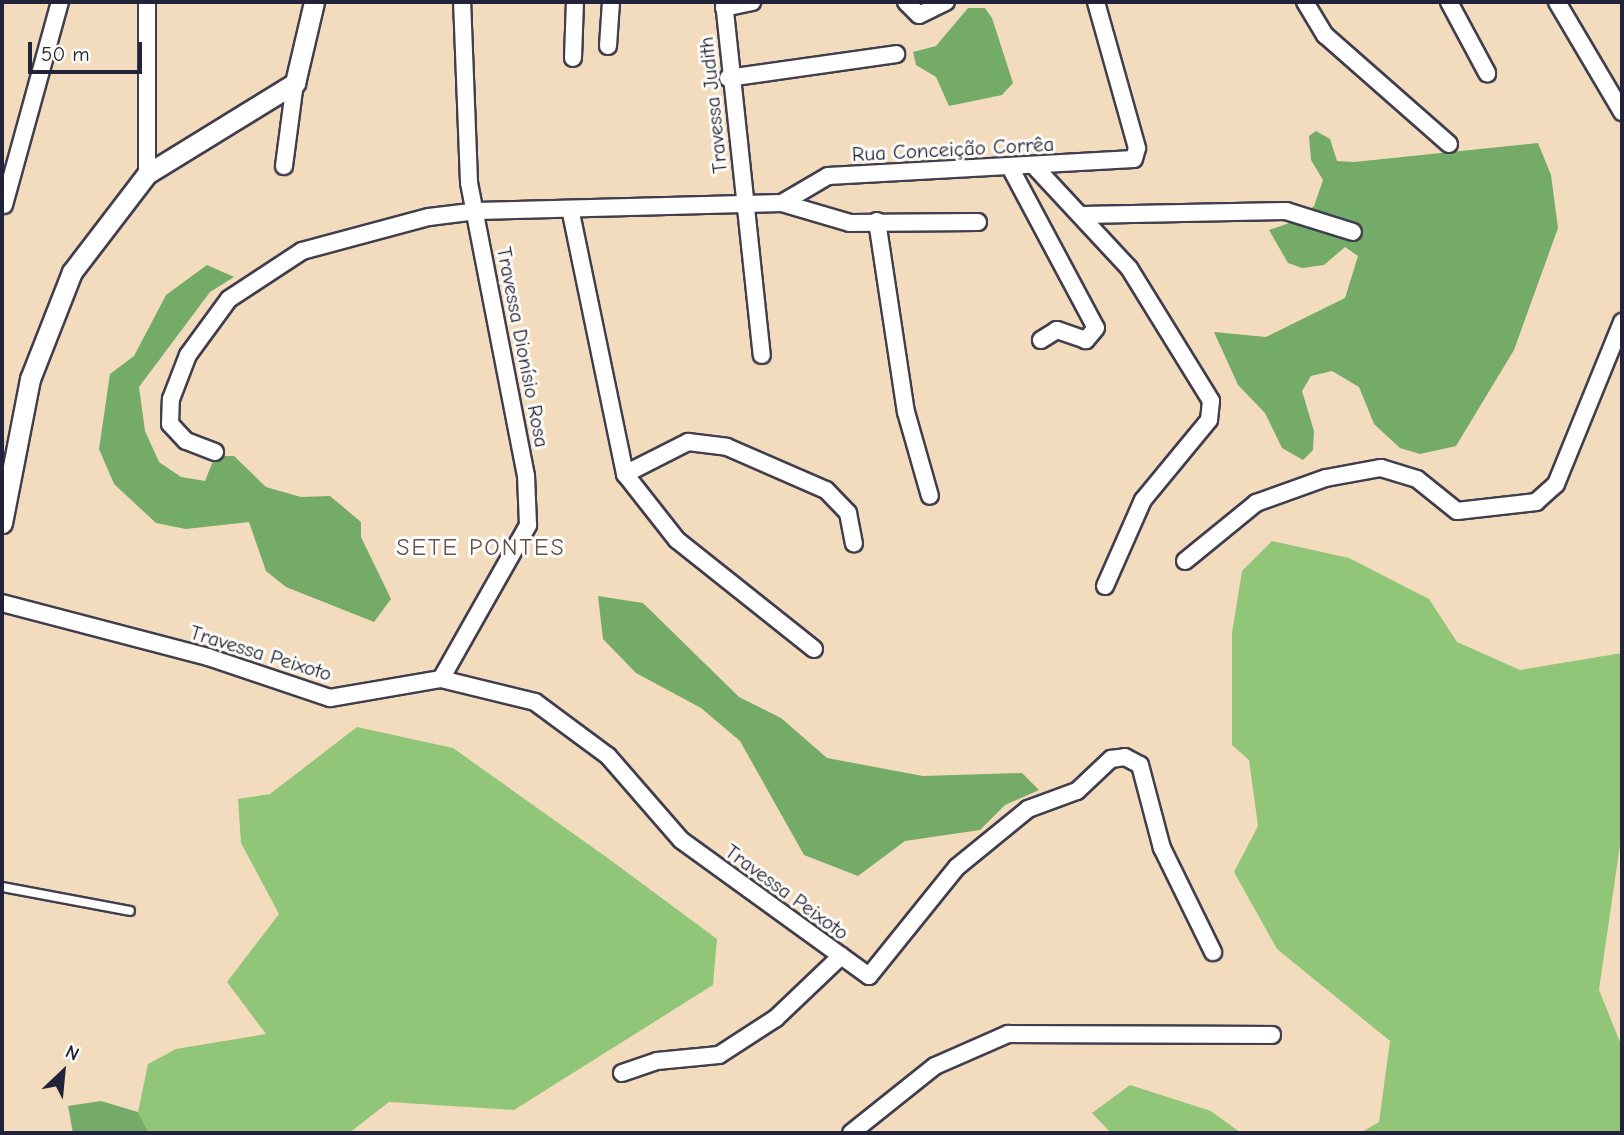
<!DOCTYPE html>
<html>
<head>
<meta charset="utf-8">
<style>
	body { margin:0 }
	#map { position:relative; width:1624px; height:1135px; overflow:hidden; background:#f3dcbd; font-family:"Comic Neue",sans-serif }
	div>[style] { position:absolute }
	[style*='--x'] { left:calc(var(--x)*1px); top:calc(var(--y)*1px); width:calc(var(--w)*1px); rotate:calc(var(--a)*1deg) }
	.green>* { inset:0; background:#91c678 }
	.forest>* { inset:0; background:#74ab68 }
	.roads { filter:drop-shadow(2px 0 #413e4e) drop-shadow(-2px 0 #413e4e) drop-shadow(0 2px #413e4e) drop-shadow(0 -2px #413e4e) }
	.service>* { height:8px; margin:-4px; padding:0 4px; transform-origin:4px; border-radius:4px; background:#fff }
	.minor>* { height:16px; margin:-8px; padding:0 8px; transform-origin:8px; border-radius:8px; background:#fff }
	.tertiary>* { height:19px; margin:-9.5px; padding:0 9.5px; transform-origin:9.5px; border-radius:9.5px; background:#fff }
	span { translate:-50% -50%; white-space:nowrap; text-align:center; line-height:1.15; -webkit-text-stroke:6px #fdfcf7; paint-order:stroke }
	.street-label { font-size:21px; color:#22223b }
	.quarter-label { font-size:24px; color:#615056; letter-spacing:2px }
	.frame { position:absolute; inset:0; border:4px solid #22223b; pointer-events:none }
	.north { position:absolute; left:28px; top:1037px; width:70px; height:70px; -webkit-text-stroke:5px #fdfcf7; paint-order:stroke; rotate:26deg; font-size:19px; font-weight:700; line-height:28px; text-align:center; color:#22223b }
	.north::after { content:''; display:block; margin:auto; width:24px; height:32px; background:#22223b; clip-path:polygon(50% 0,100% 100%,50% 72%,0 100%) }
	.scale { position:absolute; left:28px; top:42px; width:114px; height:32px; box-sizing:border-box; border:4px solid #22223b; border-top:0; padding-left:9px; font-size:21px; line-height:24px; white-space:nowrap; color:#22223b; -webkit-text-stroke:5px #fdfcf7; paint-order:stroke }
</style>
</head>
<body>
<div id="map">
	<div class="green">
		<i style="clip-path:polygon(1272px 541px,1349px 558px,1429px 599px,1457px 642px,1520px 670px,1622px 653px,1622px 831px,1599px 990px,1622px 1047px,1622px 1133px,1360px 1133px,1379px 1122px,1390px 1041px,1277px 949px,1234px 872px,1258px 826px,1249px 760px,1232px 745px,1232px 633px,1242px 571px)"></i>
		<i style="clip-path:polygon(357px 727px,453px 748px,609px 859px,717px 939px,713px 985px,514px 1110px,389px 1102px,349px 1133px,149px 1133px,138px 1112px,148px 1064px,176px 1049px,266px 1034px,227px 982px,279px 914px,241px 843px,238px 799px,270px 794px)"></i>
		<i style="clip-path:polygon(1130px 1085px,1211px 1111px,1241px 1133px,1111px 1133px,1092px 1113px)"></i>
	</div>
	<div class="forest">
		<i style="clip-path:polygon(968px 8px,985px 8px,992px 18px,1013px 83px,1002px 95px,949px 106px,936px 77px,916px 65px,913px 52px,936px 46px)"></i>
		<i style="clip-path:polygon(1316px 131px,1330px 139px,1337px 161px,1354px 162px,1538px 143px,1551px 175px,1558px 228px,1514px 350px,1456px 446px,1420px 454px,1400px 448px,1374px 424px,1359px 387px,1332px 371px,1311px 376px,1302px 391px,1314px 431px,1313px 450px,1303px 460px,1282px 448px,1265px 413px,1238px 385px,1214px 332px,1266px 337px,1345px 298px,1358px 256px,1345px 247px,1324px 265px,1302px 268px,1288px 263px,1269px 230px,1298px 220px,1314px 206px,1323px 180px,1311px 160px,1309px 136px)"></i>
		<i style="clip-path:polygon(207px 265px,234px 277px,210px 292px,139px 387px,145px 431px,159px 462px,181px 477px,205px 481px,215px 456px,234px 456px,266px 487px,301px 497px,330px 496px,361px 522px,361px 537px,391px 599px,374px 622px,286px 587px,266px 571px,249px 522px,186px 529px,156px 523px,114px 484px,99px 449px,110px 374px,134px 356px,166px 295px)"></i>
		<i style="clip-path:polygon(598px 596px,643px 603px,739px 697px,781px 718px,827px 758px,923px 776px,1022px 773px,1039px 790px,1005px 805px,980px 830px,905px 841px,858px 876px,804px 855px,740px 741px,701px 708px,636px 673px,603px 639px)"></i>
		<i style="clip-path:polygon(101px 1101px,138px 1112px,149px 1133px,73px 1133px,68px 1106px)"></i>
	</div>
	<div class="roads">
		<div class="service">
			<i style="--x:2;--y:887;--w:130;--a:10.6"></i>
		</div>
		<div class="minor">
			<i style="--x:724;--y:2;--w:355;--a:83.9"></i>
			<i style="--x:906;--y:2;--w:18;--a:45"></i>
			<i style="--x:919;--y:15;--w:30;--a:-26"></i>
			<i style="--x:1305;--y:2;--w:39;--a:59"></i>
			<i style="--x:1325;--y:35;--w:165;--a:41.3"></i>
			<i style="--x:1449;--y:2;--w:81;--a:61.8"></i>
			<i style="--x:1557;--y:2;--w:128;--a:59.4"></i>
			<i style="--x:724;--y:8;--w:29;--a:-12"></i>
			<i style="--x:608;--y:46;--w:44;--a:-86.1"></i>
			<i style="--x:573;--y:58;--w:56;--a:-88"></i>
			<i style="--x:728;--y:78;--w:170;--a:-8.1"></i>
			<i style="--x:284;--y:166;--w:84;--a:-82.5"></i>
			<i style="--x:1036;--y:168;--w:137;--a:47.1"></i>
			<i style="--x:1129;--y:268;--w:156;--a:58.3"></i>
			<i style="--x:1211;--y:401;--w:19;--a:96"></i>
			<i style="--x:1209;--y:420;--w:104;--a:129.5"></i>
			<i style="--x:1143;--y:500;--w:94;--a:113.8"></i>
			<i style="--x:1011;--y:169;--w:180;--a:61.9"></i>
			<i style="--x:1096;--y:328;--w:16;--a:130"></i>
			<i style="--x:1086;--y:340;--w:31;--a:-161"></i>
			<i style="--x:1057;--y:330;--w:19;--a:148"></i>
			<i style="--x:147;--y:174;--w:172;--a:-90"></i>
			<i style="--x:782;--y:203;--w:71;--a:16.4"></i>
			<i style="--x:850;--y:223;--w:128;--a:-0.4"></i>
			<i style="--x:4;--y:205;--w:211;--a:-74.6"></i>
			<i style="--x:571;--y:213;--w:267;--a:78.3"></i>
			<i style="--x:625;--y:474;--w:84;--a:51.8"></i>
			<i style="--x:677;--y:540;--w:175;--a:38.5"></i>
			<i style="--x:1082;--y:215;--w:204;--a:-1.1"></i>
			<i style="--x:1286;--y:211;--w:70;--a:17.4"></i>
			<i style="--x:877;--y:221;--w:193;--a:81.4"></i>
			<i style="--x:906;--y:412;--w:87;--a:74.1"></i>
			<i style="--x:215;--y:452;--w:31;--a:-159"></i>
			<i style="--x:186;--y:441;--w:23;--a:-133"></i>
			<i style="--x:170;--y:424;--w:25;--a:-88"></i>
			<i style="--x:171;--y:399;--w:47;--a:-68.9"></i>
			<i style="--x:188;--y:355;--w:69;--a:-53.8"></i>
			<i style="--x:229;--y:299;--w:87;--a:-33.3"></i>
			<i style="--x:302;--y:251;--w:131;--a:-15"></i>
			<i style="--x:429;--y:217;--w:48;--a:-7.1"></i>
			<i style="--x:477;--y:211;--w:305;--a:-1.5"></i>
			<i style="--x:782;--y:203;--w:53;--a:-30.4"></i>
			<i style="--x:828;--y:176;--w:306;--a:-3.2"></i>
			<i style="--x:1134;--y:159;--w:11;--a:-75"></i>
			<i style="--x:1137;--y:148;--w:152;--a:-105.7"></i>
			<i style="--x:625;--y:474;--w:71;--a:-26.9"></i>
			<i style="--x:688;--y:442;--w:39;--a:7"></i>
			<i style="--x:727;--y:447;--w:108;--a:23.5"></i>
			<i style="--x:826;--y:490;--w:32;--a:46"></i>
			<i style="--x:848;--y:513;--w:31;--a:79"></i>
			<i style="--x:1185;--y:561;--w:92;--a:-39.2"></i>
			<i style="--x:1256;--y:503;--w:74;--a:-19.7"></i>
			<i style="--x:1326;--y:478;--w:56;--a:-10.3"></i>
			<i style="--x:1381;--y:468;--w:38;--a:17"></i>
			<i style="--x:1417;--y:479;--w:51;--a:38.7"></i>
			<i style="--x:1457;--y:511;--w:80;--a:-6.5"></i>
			<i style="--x:1536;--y:502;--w:27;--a:-42"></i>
			<i style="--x:1556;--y:484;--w:175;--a:-67.8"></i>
			<i style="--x:2;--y:603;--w:213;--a:14.7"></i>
			<i style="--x:208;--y:657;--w:129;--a:18.6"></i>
			<i style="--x:330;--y:698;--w:113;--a:-9.7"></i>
			<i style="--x:441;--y:679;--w:97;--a:13.7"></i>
			<i style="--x:535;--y:702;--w:91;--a:36.5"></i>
			<i style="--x:608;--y:756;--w:111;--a:49"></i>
			<i style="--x:681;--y:840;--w:232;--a:35.9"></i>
			<i style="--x:869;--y:976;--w:140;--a:-51.1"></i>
			<i style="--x:957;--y:867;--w:92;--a:-39.2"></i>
			<i style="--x:1028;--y:809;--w:52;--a:-20.2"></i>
			<i style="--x:1077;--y:791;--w:47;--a:-43.3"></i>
			<i style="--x:1111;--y:759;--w:14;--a:-8"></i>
			<i style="--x:1125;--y:757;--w:17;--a:28"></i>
			<i style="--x:1140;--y:765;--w:86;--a:75.2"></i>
			<i style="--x:1162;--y:848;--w:116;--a:63.9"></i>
			<i style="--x:441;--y:679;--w:177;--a:-60.5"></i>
			<i style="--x:528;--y:525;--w:49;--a:-92.3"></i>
			<i style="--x:526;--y:476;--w:299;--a:-101"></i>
			<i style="--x:469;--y:182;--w:180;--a:-92.2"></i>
			<i style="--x:622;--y:1073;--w:37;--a:-19"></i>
			<i style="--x:657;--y:1061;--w:62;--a:-5.5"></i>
			<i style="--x:719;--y:1055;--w:68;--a:-33"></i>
			<i style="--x:776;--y:1018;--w:90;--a:-43.6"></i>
			<i style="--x:851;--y:1133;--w:107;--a:-38.6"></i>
			<i style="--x:935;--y:1066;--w:80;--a:-23.7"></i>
			<i style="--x:1008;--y:1034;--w:264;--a:0.2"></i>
		</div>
		<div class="tertiary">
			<i style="--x:2;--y:523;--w:147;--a:-79"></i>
			<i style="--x:30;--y:379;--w:115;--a:-68.6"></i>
			<i style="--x:72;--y:272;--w:123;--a:-52.6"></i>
			<i style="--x:147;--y:174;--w:174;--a:-31.6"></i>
			<i style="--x:295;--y:83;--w:83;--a:-76.8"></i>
		</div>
	</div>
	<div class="street-label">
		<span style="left:713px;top:105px;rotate:-96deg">Travessa Judith</span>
		<span style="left:953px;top:149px;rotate:-3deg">Rua Conceição Corrêa</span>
		<span style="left:523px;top:347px;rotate:79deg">Travessa Dionísio Rosa</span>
		<span style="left:261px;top:653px;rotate:17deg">Travessa Peixoto</span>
		<span style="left:787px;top:892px;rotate:36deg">Travessa Peixoto</span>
	</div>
	<div class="quarter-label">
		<span style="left:481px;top:548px">SETE PONTES</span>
	</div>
	<div class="frame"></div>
	<div class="north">N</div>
	<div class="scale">50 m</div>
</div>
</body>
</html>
